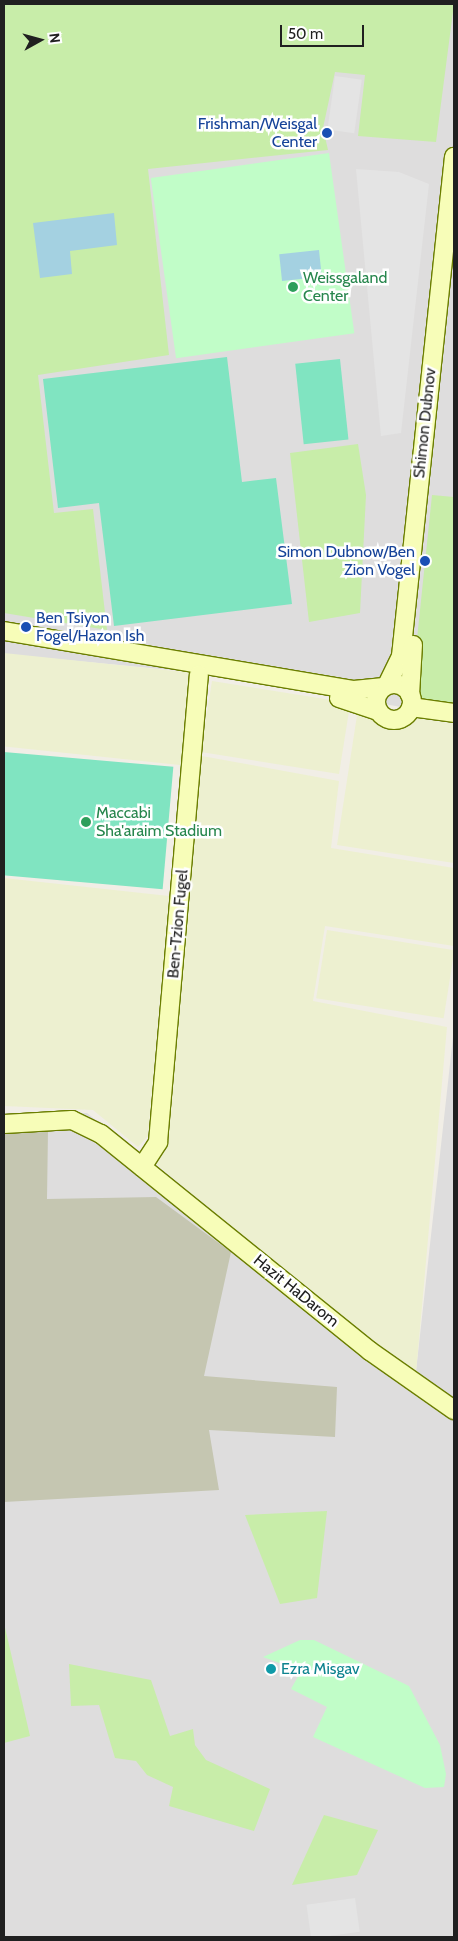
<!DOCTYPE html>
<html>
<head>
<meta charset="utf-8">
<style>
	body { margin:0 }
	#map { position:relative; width:458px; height:1941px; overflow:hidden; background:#f1eee6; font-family:Cabin,sans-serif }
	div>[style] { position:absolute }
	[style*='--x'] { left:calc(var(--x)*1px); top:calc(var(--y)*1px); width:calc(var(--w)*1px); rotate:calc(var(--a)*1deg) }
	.residential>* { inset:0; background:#dedddd }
	.construction>* { inset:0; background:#c5c6b1 }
	.farmland>* { inset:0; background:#edf0d0; transform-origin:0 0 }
	.grass>* { inset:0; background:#c8eda9 }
	.park>* { inset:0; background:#c1fdc8; transform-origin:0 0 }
	.pitch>* { inset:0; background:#80e4c1; transform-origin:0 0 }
	.parking>* { inset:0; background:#e4e4e4; transform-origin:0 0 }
	.water>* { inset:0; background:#a4d1e1; transform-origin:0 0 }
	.roads { filter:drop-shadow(1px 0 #6b7e00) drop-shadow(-1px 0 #6b7e00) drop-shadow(0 1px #6b7e00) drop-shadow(0 -1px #6b7e00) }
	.secondary>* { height:18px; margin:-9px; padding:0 9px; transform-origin:9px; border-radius:9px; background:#f7fdb8 }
	.secondary>.ring { margin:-9px; padding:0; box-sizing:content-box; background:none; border:18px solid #f7fdb8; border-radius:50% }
	.dots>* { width:14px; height:14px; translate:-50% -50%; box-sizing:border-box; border:2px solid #fff; border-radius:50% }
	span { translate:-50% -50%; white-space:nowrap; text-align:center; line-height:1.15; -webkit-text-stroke:5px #fff; paint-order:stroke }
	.transit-label { font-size:16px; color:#164399 }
	.right { translate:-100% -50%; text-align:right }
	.left { translate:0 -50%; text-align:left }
	.leisure-label { font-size:16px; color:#27864d }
	.street-label { font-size:16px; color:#202020 }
	.culture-label { font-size:16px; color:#0d838f }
	.frame { position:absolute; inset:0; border:5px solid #202020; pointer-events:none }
	.north { position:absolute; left:15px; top:15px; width:50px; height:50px; -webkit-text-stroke:4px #fff; paint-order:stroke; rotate:83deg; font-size:14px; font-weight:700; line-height:20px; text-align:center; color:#202020 }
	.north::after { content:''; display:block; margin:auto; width:18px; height:22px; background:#202020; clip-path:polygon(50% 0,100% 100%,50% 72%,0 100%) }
	.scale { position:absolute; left:280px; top:25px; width:84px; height:22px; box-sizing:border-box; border:2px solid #202020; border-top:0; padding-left:6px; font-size:15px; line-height:18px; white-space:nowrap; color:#202020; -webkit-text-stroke:4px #fff; paint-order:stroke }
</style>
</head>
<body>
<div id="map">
	<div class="residential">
		<i style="clip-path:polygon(4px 4px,454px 4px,454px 716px,203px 673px,4px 654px)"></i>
		<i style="clip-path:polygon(454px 1028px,454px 1937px,4px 1937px,4px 1113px,87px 1113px,415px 1380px)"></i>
	</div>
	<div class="construction">
		<i style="clip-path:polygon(48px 1130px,47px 1199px,156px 1197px,231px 1252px,204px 1376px,337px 1387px,335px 1437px,209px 1430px,219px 1490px,4px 1502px,4px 1132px)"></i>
	</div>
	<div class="farmland">
		<i style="left:4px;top:653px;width:191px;height:93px;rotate:6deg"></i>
		<i style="left:212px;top:681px;width:140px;height:72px;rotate:9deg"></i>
		<i style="clip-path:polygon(358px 709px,454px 724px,454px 863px,337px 845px)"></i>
		<i style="clip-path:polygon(202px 756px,339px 781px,331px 848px,454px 868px,454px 946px,325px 926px,313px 1001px,447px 1027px,416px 1373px,380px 1350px,156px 1164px,164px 1149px)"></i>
		<i style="clip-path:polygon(4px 878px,169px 896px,148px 1136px,138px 1147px,93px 1110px,4px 1106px)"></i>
		<i style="left:327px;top:930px;width:129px;height:69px;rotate:9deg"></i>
	</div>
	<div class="grass">
		<i style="clip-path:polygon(4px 4px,454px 4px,436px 142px,358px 136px,365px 75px,335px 72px,323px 128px,328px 150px,148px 169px,169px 355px,38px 375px,54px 513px,93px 509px,107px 630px,4px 613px)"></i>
		<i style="clip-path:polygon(358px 444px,366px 495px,360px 613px,309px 622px,290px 453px)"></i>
		<i style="clip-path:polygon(432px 495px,454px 497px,454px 704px,416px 701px,414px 668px)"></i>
		<i style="clip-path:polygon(327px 1511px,317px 1598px,280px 1604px,245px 1515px)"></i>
		<i style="clip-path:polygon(4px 1623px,30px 1736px,4px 1743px)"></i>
		<i style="clip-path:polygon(69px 1664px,151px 1680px,170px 1736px,193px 1729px,195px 1745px,206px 1760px,270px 1789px,254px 1831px,169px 1806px,173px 1787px,147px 1775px,136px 1761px,115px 1758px,99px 1705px,71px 1706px)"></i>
		<i style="clip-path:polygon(324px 1815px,378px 1830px,357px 1875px,292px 1885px)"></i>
	</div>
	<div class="park">
		<i style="left:329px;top:153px;width:182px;height:180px;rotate:82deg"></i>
		<i style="clip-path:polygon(300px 1640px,314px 1640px,409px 1686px,440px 1745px,446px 1774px,444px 1787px,425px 1788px,313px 1737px,327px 1707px,291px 1689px,301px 1671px,263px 1657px)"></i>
	</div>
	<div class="pitch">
		<i style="clip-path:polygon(227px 357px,242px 482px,276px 478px,292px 604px,114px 626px,99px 503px,58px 508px,43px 379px)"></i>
		<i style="left:340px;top:359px;width:81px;height:45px;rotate:84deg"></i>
		<i style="left:4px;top:752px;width:170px;height:123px;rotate:5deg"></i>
	</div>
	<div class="parking">
		<i style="left:335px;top:76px;width:27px;height:54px;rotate:8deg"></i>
		<i style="clip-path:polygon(356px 169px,399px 172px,429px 184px,401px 433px,381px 436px)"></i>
		<i style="left:355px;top:1898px;width:34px;height:49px;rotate:82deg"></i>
	</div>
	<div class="water">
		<i style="clip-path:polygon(114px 213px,117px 245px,70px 251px,72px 274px,40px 278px,33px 223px)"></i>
		<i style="left:319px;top:250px;width:27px;height:40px;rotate:84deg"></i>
	</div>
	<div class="roads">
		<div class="secondary">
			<i style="--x:4;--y:631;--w:355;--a:9.6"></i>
			<i style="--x:354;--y:690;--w:30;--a:-6"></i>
			<i class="ring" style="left:376px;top:684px;width:18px;height:18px"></i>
			<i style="--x:387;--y:685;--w:32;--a:-64"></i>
			<i style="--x:401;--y:656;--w:502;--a:-83.94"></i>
			<i style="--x:410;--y:695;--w:50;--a:-86.6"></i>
			<i style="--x:339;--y:698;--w:41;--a:18.4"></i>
			<i style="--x:411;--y:707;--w:43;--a:7.9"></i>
			<i style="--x:4;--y:1124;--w:68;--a:-3.4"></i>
			<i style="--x:72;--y:1120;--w:32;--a:26"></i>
			<i style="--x:101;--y:1134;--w:346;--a:38.9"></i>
			<i style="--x:370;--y:1351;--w:103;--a:35.1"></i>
			<i style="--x:142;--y:1167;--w:30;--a:-57"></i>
			<i style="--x:158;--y:1142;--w:469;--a:-85"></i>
		</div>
	</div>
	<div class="dots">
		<i style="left:327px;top:133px;background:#1a4fb4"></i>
		<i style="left:293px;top:287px;background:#2e9e5b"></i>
		<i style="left:425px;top:561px;background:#1a4fb4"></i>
		<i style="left:26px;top:627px;background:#1a4fb4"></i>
		<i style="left:86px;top:822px;background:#2e9e5b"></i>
		<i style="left:271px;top:1669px;background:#0f9aa8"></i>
	</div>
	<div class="transit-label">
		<span class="right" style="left:317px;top:133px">Frishman/Weisgal<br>Center</span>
		<span class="right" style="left:415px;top:561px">Simon Dubnow/Ben<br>Zion Vogel</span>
		<span class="left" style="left:36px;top:627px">Ben Tsiyon<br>Fogel/Hazon Ish</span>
	</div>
	<div class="leisure-label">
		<span class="left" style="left:303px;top:287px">Weissgaland<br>Center</span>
		<span class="left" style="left:96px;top:822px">Maccabi<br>Sha'araim Stadium</span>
	</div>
	<div class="street-label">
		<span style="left:425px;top:423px;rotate:-84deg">Shimon Dubnov</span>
		<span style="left:178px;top:924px;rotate:-85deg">Ben-Tzion Fugel</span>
		<span style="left:296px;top:1291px;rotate:39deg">Hazit HaDarom</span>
	</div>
	<div class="culture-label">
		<span class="left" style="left:281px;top:1669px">Ezra Misgav</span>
	</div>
	<div class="frame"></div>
	<div class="north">N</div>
	<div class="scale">50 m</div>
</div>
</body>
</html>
